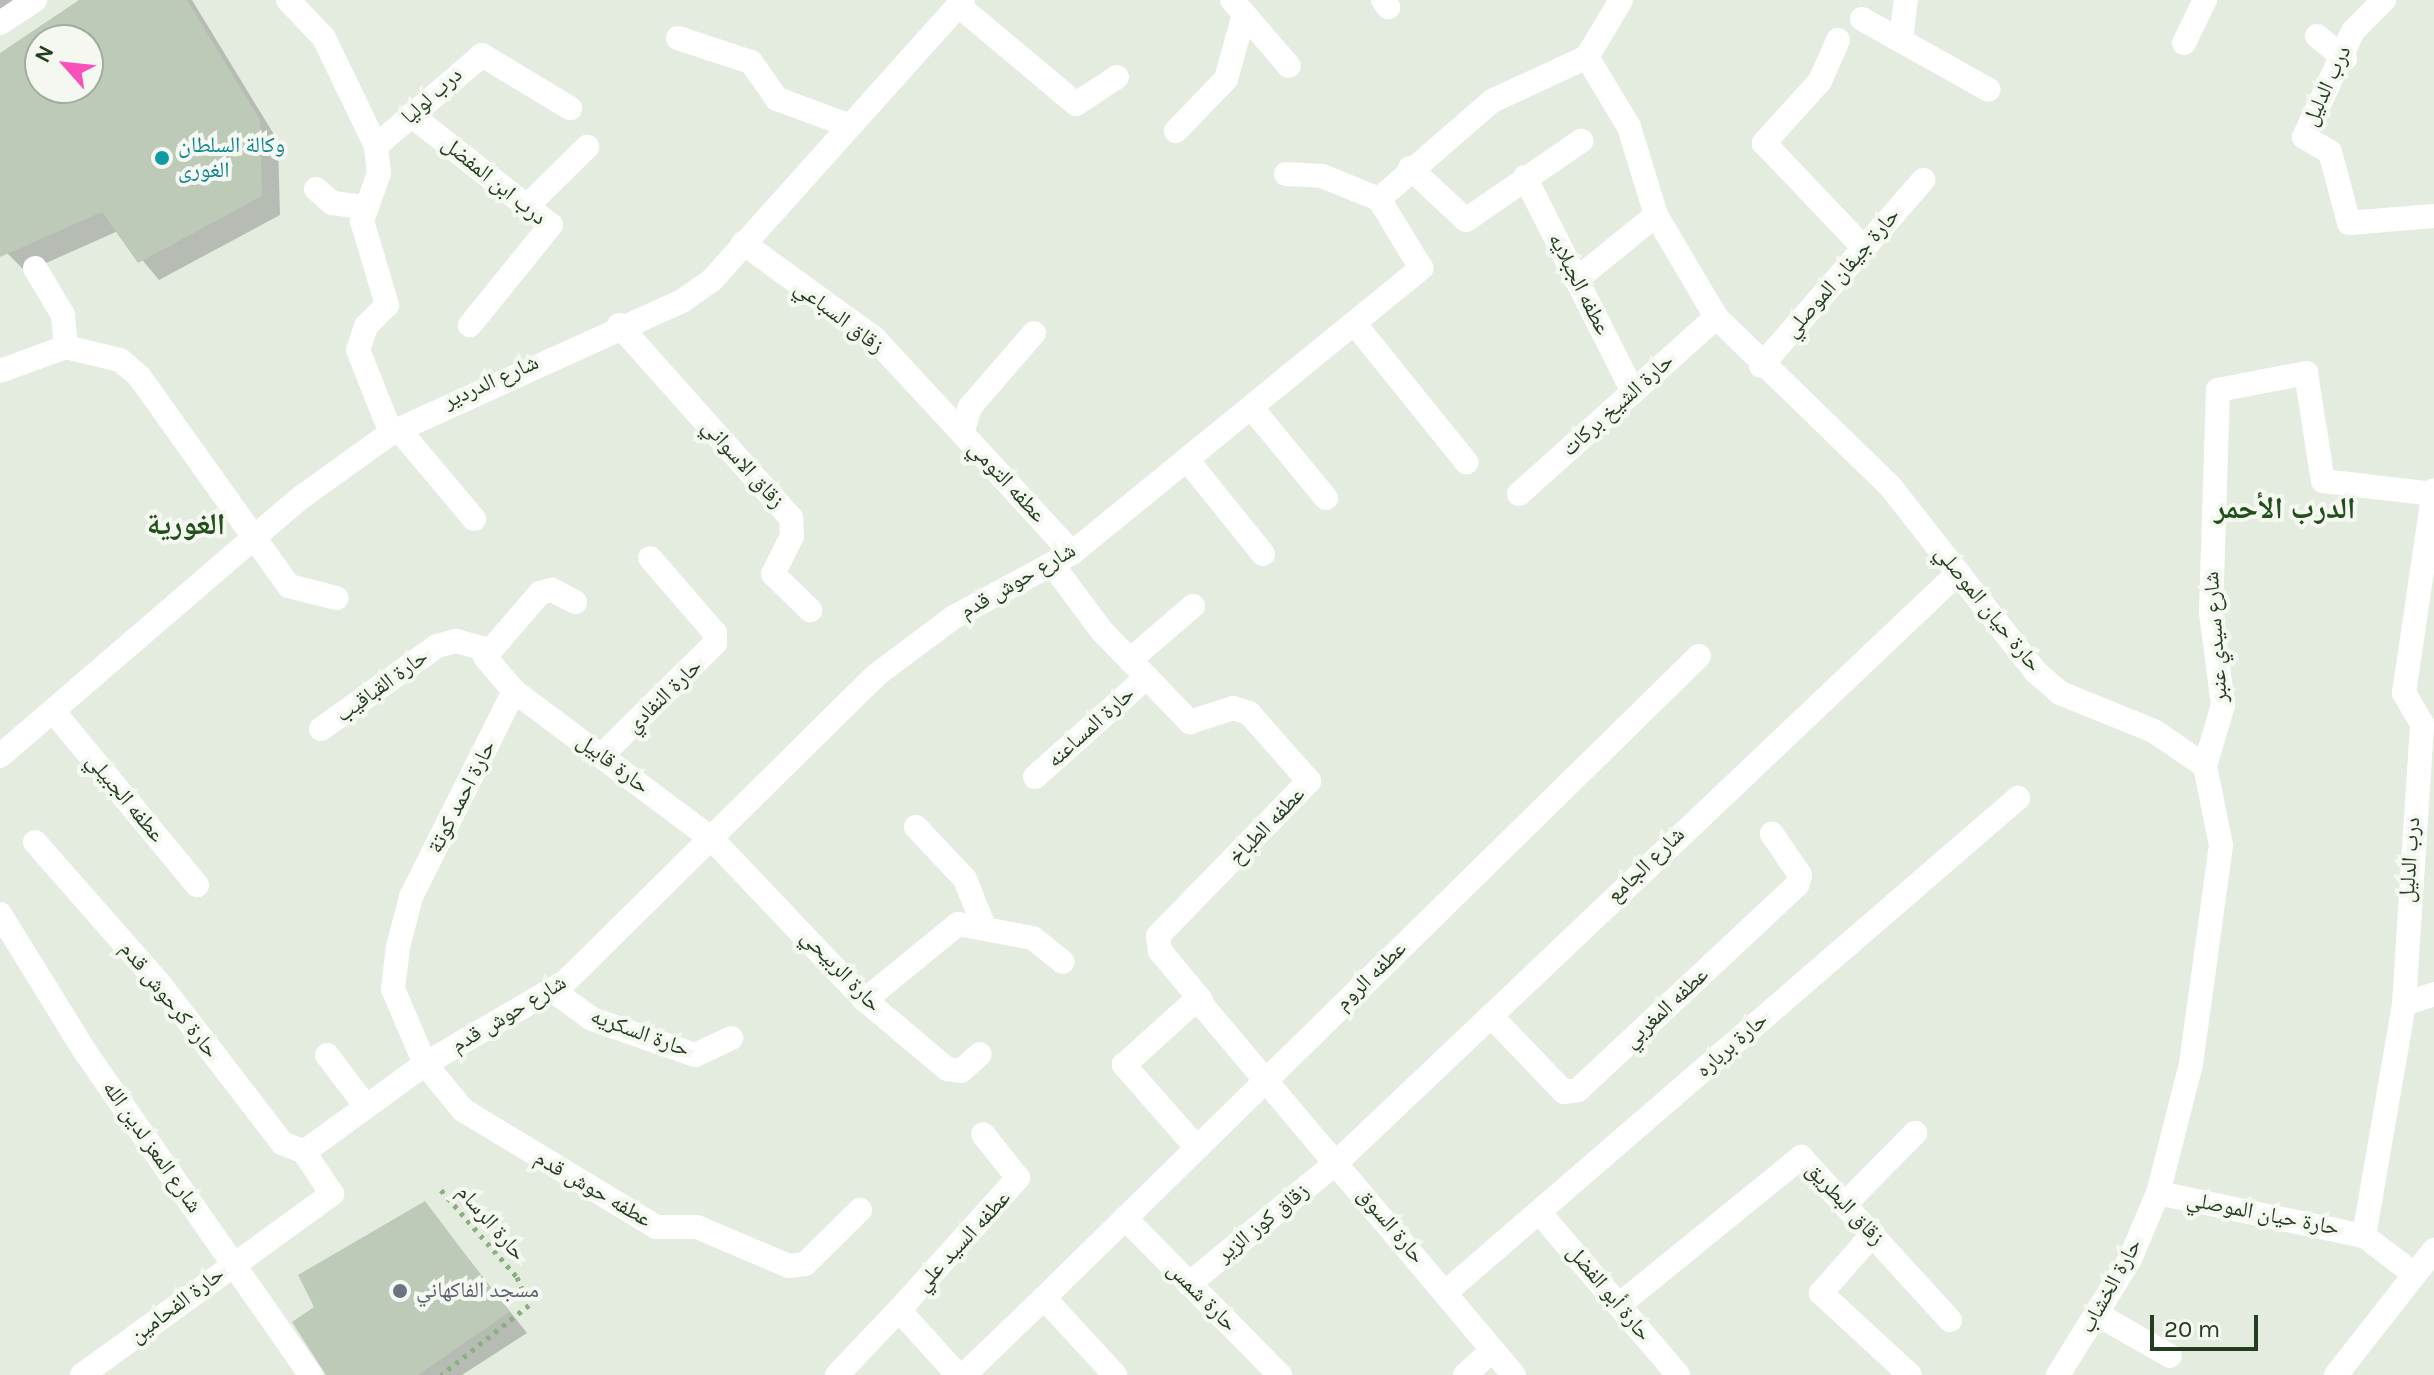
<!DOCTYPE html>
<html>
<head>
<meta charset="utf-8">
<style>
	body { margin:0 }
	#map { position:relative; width:2434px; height:1375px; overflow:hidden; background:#e4ece0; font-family:Karla,"Noto Naskh Arabic",sans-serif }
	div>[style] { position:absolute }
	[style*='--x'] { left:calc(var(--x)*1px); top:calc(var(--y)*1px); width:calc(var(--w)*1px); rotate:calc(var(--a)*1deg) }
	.shadow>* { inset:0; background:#0003 }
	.building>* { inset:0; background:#bdcab8 }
	.path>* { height:5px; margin-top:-2.5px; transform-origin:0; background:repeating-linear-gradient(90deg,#88b17f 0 4px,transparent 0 10px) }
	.minor>* { height:24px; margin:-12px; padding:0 12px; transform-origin:12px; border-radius:12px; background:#fff }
	.dots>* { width:22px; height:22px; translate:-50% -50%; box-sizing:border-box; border:4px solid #f4f8f1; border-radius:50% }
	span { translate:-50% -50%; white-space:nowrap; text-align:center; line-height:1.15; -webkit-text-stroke:8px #f4f8f1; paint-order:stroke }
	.street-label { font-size:22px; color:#243d20 }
	.culture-label { font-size:22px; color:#0d838f }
	.left { translate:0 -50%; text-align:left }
	.worship-label { font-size:22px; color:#5b616d }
	.district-label { font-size:30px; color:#21501b; font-weight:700 }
	.north { position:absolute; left:24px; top:24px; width:80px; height:80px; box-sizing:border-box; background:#f4f8f1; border:2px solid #a1ad9d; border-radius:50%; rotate:297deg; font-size:22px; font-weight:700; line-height:32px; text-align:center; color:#243d20 }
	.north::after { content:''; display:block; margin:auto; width:28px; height:36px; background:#f951ba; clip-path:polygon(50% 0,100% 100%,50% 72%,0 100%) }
	.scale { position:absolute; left:2150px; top:1315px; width:108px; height:36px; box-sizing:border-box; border:4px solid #243d20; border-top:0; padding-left:10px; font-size:24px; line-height:28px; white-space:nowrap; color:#243d20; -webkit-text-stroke:6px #f4f8f1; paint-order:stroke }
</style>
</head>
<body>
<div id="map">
	<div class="shadow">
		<i style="clip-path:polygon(0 0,46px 0,0 16px)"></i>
		<i style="clip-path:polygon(evenodd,82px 0,192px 0,278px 141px,280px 215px,159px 280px,118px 231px,26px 272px,7px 253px,0 237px,0 56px,82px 0,40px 40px,88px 40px,88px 88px,40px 88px,40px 40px)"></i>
		<i style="clip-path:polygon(425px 1204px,527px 1333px,462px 1375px,326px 1375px,316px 1308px)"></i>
	</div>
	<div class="building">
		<i style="clip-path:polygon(evenodd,79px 0,187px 0,260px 120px,262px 196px,138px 263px,102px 212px,0 257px,0 53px,79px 0,40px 40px,88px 40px,88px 88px,40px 88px,40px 40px)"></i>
		<i style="clip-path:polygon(425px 1201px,509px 1312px,418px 1375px,326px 1375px,292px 1322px,314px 1307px,298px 1275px)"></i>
	</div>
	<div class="path">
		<i style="--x:441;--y:1190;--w:116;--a:48.9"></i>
		<i style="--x:517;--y:1277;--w:30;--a:67"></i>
		<i style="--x:529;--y:1305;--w:112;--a:141.5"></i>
	</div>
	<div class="minor">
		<i style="--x:288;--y:0;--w:52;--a:46.5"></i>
		<i style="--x:324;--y:38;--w:120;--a:64.3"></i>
		<i style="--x:376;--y:146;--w:27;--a:84"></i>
		<i style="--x:379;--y:173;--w:51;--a:109.5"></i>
		<i style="--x:362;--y:221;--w:88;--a:73.4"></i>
		<i style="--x:387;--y:305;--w:30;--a:135"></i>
		<i style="--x:366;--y:326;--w:25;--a:108"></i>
		<i style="--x:358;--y:350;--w:89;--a:68.3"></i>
		<i style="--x:1232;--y:0;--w:87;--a:49.2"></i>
		<i style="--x:1383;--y:0;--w:9;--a:54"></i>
		<i style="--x:2384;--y:0;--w:44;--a:135"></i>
		<i style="--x:2353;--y:31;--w:117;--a:114.8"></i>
		<i style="--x:2304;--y:137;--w:30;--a:30"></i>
		<i style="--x:2330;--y:152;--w:73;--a:75"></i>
		<i style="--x:2349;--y:223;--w:85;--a:-4.7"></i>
		<i style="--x:958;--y:5;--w:154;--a:40"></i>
		<i style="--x:1076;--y:104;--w:49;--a:-33.4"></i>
		<i style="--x:1862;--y:19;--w:145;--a:29.2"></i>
		<i style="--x:0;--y:23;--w:42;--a:-33.3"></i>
		<i style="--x:2317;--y:36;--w:36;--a:39"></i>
		<i style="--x:678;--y:38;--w:77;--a:18.2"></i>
		<i style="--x:751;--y:62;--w:45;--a:54.9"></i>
		<i style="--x:777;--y:99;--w:72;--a:20.2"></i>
		<i style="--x:1901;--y:39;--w:39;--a:-83"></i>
		<i style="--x:1838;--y:40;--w:45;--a:113.7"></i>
		<i style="--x:1820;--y:81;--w:84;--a:132.1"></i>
		<i style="--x:1764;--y:143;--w:145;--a:46.4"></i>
		<i style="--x:2184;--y:43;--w:48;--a:-64"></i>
		<i style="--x:1587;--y:57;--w:82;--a:59"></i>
		<i style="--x:1629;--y:127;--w:92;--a:72.9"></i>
		<i style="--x:1656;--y:215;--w:118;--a:59.5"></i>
		<i style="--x:1716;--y:317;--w:243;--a:44.2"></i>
		<i style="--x:1890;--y:486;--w:236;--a:51.9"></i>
		<i style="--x:2036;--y:672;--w:32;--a:41"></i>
		<i style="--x:2060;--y:693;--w:101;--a:22"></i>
		<i style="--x:2154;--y:731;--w:62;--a:34.5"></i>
		<i style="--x:2205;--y:766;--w:81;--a:78.6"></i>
		<i style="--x:2221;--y:845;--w:221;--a:97.8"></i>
		<i style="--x:2191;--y:1064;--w:133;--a:104.3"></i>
		<i style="--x:2158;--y:1193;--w:72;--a:113"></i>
		<i style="--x:2130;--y:1259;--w:137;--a:121.8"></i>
		<i style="--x:411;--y:115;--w:178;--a:38.2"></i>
		<i style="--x:551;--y:225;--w:129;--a:129"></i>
		<i style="--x:1176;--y:131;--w:72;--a:-46.1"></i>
		<i style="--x:1226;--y:79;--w:67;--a:-74.5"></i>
		<i style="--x:376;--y:146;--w:140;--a:-40.6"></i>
		<i style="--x:482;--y:55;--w:103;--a:31.1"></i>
		<i style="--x:1410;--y:168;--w:76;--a:42.9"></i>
		<i style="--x:1466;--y:220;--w:140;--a:-34.5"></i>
		<i style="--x:1286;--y:174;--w:36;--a:3"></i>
		<i style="--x:1322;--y:176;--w:61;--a:22"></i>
		<i style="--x:1525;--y:177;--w:241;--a:63.3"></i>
		<i style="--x:316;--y:189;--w:21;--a:41"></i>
		<i style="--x:332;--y:203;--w:31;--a:7"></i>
		<i style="--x:528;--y:205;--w:83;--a:-44.5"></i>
		<i style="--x:743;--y:243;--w:163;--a:36"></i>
		<i style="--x:875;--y:339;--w:128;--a:47.2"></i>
		<i style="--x:35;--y:268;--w:55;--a:59.2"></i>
		<i style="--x:63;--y:315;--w:32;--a:85"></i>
		<i style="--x:1576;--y:280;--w:103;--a:-39.1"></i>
		<i style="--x:1354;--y:323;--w:179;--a:51.1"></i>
		<i style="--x:619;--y:325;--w:259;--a:48.3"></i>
		<i style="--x:791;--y:518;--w:18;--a:87"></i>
		<i style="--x:792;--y:536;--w:42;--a:116.6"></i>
		<i style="--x:773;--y:574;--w:52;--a:44.2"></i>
		<i style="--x:1034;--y:333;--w:98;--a:130.9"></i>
		<i style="--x:970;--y:407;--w:27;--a:107"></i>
		<i style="--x:962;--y:433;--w:163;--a:47.5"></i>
		<i style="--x:1761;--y:366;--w:247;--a:-48.9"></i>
		<i style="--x:0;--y:371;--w:70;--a:-20"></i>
		<i style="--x:66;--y:347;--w:56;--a:13.5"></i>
		<i style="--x:120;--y:360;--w:25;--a:40"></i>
		<i style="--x:139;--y:376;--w:258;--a:54.5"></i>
		<i style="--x:289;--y:586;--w:49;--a:14.3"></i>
		<i style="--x:1251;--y:407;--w:118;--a:50.5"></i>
		<i style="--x:400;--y:431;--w:115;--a:49.9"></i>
		<i style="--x:1189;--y:462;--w:118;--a:51.2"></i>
		<i style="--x:1519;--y:494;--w:265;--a:-41.9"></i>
		<i style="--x:1052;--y:564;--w:84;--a:53.3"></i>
		<i style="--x:1102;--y:631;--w:127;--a:46"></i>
		<i style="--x:1190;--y:722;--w:45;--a:-18"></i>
		<i style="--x:1233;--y:708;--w:17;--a:17"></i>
		<i style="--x:1249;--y:713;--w:91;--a:48.6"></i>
		<i style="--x:1309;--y:781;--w:216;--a:134.3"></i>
		<i style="--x:1158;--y:936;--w:15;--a:82"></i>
		<i style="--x:1160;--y:951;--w:64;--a:50.1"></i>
		<i style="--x:575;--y:602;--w:26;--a:-152"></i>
		<i style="--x:552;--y:590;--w:12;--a:166"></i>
		<i style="--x:540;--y:593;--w:84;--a:130.7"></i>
		<i style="--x:485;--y:657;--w:45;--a:49.5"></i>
		<i style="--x:514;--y:691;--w:230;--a:116.6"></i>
		<i style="--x:411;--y:897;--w:52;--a:104.6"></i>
		<i style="--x:398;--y:947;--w:42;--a:96.8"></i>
		<i style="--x:393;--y:989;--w:82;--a:66.9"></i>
		<i style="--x:425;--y:1064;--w:60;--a:50.4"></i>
		<i style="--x:463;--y:1110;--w:226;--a:31.2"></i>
		<i style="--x:656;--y:1227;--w:41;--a:0"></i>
		<i style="--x:697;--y:1227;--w:100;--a:23"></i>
		<i style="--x:789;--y:1266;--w:16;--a:-7"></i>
		<i style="--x:805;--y:1264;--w:77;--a:-44.5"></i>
		<i style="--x:1130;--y:660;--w:83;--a:-40.6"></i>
		<i style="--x:514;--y:691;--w:247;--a:36.8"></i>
		<i style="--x:712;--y:839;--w:222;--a:46.5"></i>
		<i style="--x:865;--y:1000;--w:107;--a:40.1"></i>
		<i style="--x:947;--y:1069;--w:14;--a:8"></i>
		<i style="--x:961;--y:1071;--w:25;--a:-42"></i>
		<i style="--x:53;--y:711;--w:226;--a:50.4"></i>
		<i style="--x:321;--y:729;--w:143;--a:-35.6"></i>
		<i style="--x:437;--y:646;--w:20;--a:-15"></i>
		<i style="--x:456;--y:641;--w:34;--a:15"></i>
		<i style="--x:602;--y:755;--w:159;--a:-44.7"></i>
		<i style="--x:715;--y:643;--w:10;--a:-90"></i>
		<i style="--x:715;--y:633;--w:99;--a:-130.9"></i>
		<i style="--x:0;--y:756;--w:394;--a:-40.7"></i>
		<i style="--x:299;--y:499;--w:113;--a:-35.7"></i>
		<i style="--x:391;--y:433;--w:320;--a:-24.4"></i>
		<i style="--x:682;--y:301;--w:37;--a:-35"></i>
		<i style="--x:712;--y:280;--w:376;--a:-48.1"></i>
		<i style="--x:2205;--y:766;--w:64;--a:-73.6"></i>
		<i style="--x:2223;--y:705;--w:94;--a:-97.4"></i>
		<i style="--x:2211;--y:612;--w:222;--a:-88.2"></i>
		<i style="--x:2218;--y:390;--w:90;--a:-10.9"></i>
		<i style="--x:2306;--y:373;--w:109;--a:81.1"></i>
		<i style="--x:2323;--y:481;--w:112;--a:6.7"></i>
		<i style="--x:1035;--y:777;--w:150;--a:-41.8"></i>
		<i style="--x:916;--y:827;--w:71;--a:46.7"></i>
		<i style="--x:965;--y:879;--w:52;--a:68.4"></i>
		<i style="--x:35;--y:842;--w:188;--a:48.7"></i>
		<i style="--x:159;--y:983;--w:202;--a:52.4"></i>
		<i style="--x:282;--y:1143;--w:24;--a:22"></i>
		<i style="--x:0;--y:914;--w:163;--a:58.3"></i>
		<i style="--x:86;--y:1053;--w:393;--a:55.1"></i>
		<i style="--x:552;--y:990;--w:49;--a:35.9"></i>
		<i style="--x:592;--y:1019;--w:109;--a:19.3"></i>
		<i style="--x:695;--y:1055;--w:40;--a:-25"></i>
		<i style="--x:865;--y:1000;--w:120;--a:-39.3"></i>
		<i style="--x:958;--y:924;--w:76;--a:10.6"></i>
		<i style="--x:1033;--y:938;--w:38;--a:39"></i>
		<i style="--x:2404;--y:1004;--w:32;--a:-18"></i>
		<i style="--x:1491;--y:1016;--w:105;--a:46.2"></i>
		<i style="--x:1564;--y:1092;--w:14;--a:-8"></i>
		<i style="--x:1578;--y:1090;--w:300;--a:-43.1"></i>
		<i style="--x:1797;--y:885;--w:10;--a:-73"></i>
		<i style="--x:1800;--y:875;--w:50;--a:-124.3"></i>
		<i style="--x:327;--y:1055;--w:63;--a:52.8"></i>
		<i style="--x:1197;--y:1148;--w:111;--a:-131.3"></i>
		<i style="--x:1124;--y:1065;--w:98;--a:-42.1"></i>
		<i style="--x:1197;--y:999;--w:492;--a:49.9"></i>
		<i style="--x:304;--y:1152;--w:150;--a:-36"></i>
		<i style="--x:425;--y:1064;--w:162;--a:-30.4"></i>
		<i style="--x:565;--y:982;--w:436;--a:-44.6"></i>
		<i style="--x:875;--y:676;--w:99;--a:-36.8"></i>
		<i style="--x:954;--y:617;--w:134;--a:-28.5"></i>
		<i style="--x:1072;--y:553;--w:451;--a:-39.2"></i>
		<i style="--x:1421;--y:268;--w:81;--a:-121.3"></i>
		<i style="--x:1379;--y:199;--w:150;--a:-40.9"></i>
		<i style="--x:1492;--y:101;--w:105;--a:-24.9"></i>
		<i style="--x:1587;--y:57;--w:66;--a:-59.2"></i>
		<i style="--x:2158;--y:1193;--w:210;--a:11.8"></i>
		<i style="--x:2364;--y:1236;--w:61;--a:37.1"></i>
		<i style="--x:1845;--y:1204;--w:100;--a:-45.4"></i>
		<i style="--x:1539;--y:1212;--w:214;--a:49.5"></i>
		<i style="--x:1125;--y:1218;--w:221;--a:45.4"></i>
		<i style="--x:1873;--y:1234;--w:79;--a:131.4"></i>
		<i style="--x:1821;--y:1293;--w:121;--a:42.7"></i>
		<i style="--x:2364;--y:1236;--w:235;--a:-80.2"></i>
		<i style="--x:2404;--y:1004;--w:281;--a:-86.3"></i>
		<i style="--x:2422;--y:724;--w:36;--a:-120"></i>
		<i style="--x:2404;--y:693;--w:205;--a:-81.6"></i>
		<i style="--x:1189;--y:1284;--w:192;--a:-39.5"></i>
		<i style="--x:1337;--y:1162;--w:856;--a:-43.49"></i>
		<i style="--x:1446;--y:1292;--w:756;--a:-40.82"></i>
		<i style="--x:1044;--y:1298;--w:917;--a:-44.43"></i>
		<i style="--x:1619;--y:1305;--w:235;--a:-39.1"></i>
		<i style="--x:1801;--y:1157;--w:221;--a:47.6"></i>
		<i style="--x:899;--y:1310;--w:178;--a:-48"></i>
		<i style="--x:1018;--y:1178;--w:56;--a:-128.5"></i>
		<i style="--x:2097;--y:1314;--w:84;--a:29.9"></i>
		<i style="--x:82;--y:1375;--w:309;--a:-35.9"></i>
		<i style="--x:332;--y:1194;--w:50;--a:-123.7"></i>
		<i style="--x:837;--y:1375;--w:90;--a:-46.4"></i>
		<i style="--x:899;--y:1310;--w:88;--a:47.8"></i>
		<i style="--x:964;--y:1375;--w:111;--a:-43.9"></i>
		<i style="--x:1044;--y:1298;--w:105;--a:47.3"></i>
		<i style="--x:1465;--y:1375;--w:36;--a:-42"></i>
		<i style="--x:2336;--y:1375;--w:159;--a:-51.9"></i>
	</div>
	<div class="dots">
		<i style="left:162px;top:158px;background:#0f9aa8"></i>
		<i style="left:400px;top:1291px;background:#6b7280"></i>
	</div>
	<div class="street-label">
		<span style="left:2327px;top:86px;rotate:-65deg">درب الدليل</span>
		<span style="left:432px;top:96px;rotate:-42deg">درب لوليا</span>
		<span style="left:494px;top:181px;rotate:39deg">درب ابن المفضل</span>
		<span style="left:1842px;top:273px;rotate:-49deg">حارة جيفان الموصلي</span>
		<span style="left:1579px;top:284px;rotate:63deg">عطفه الجبلايه</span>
		<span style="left:839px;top:317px;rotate:37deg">زقاق السباعي</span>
		<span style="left:491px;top:382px;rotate:-24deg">شارع الدردير</span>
		<span style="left:1618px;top:405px;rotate:-42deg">حارة الشيخ بركات</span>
		<span style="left:743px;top:464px;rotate:48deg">زقاق الاسواني</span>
		<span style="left:1007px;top:482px;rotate:47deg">عطفه التومي</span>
		<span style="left:1018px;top:581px;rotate:-30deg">شارع حوش قدم</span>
		<span style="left:1988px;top:609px;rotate:51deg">حارة حيان الموصلي</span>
		<span style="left:2216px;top:637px;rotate:-94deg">شارع سيدي عنبر</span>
		<span style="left:382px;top:686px;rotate:-36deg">حارة القباقيب</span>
		<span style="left:664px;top:696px;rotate:-44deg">حارة النفادي</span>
		<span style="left:1091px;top:727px;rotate:-42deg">حارة المساعنه</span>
		<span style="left:613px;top:764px;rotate:37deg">حارة قابيل</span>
		<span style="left:462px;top:797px;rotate:-63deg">حارة احمد كوتة</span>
		<span style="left:125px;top:798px;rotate:50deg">عطفه الجبيلي</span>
		<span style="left:1267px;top:826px;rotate:-46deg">عطفه الطباخ</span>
		<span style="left:2410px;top:860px;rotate:-86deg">درب الدليل</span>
		<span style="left:1646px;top:865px;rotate:-44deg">شارع الجامع</span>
		<span style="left:841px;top:971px;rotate:46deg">حارة الربيحي</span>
		<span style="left:1371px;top:976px;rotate:-44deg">عطفه الروم</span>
		<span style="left:169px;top:1000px;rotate:51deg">حارة كرحوش قدم</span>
		<span style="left:1666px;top:1008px;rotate:-43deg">عطفه المغربي</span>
		<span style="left:509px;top:1014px;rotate:-31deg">شارع حوش قدم</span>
		<span style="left:640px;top:1033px;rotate:20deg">حارة السكريه</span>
		<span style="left:1732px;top:1045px;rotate:-41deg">حارة برباره</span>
		<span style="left:152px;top:1147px;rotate:55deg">شارع المعز لدين الله</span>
		<span style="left:593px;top:1189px;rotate:30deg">عطفه حوش قدم</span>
		<span style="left:1845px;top:1204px;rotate:47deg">زقاق البطريق</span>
		<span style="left:2263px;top:1214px;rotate:11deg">حارة حيان الموصلي</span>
		<span style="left:491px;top:1223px;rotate:49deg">حارة الرسام</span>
		<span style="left:1263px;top:1223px;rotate:-39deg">زقاق كوز الزير</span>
		<span style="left:1391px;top:1226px;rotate:50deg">حارة السوق</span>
		<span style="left:963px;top:1241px;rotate:-47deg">عطفه السيد علي</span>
		<span style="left:2111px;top:1286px;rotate:-61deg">حارة الخشاب</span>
		<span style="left:1609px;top:1293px;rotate:50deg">حارة أبو الفضل</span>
		<span style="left:1202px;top:1297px;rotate:45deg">حارة شمس</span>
		<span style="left:177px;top:1305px;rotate:-37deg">حارة الفحامين</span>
	</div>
	<div class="culture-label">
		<span class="left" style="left:178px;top:158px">وكالة السلطان<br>الغورى</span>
	</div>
	<div class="worship-label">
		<span class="left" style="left:416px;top:1291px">مسجد الفاكهاني</span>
	</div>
	<div class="district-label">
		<span style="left:2285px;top:508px">الدرب الأحمر</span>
		<span style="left:186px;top:524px">الغورية</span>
	</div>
	<div class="north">N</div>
	<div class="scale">20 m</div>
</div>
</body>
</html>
